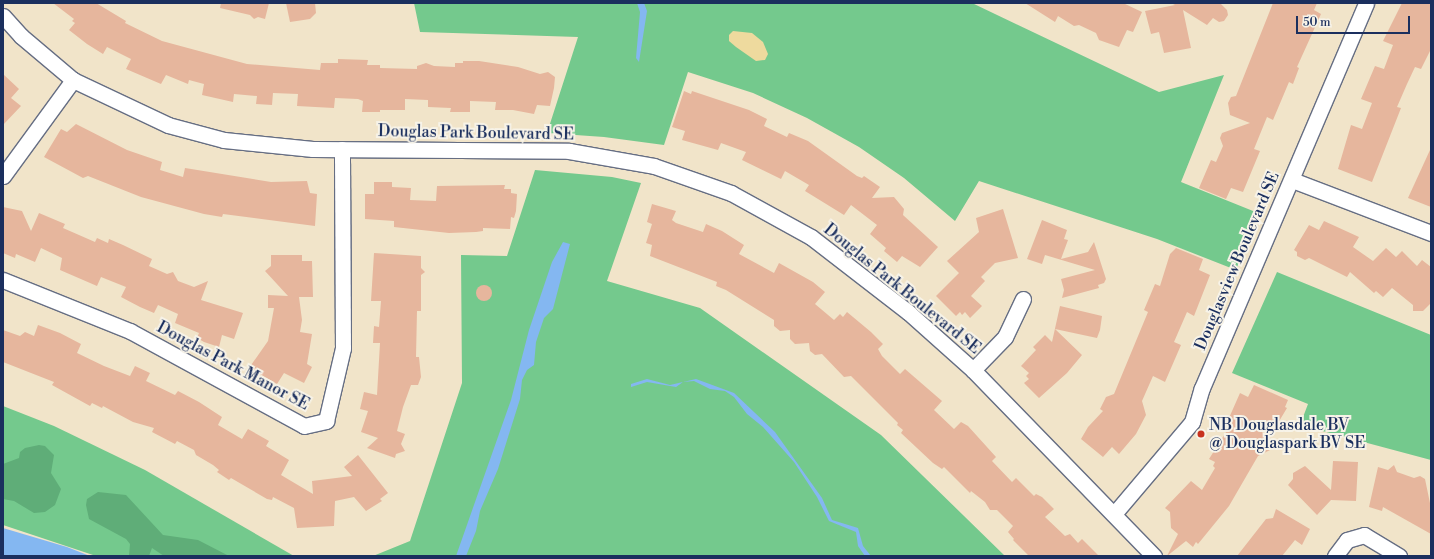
<!DOCTYPE html>
<html>
<head>
<meta charset="utf-8">
<style>
	body { margin:0 }
	#map { position:relative; width:1434px; height:559px; overflow:hidden; background:#f1e4c9; font-family:"Libre Bodoni",serif }
	div>[style] { position:absolute }
	[style*='--x'] { left:calc(var(--x)*1px); top:calc(var(--y)*1px); width:calc(var(--w)*1px); rotate:calc(var(--a)*1deg) }
	.green>* { inset:0; background:#74c98d }
	.forest>* { inset:0; background:#5fad78 }
	.sand>* { inset:0; background:#eeda9e }
	.water>* { inset:0; background:#84b7f1 }
	.building>* { inset:0; background:#e6b69d }
	.round { border-radius:50% }
	.roads { filter:drop-shadow(1px 0 #666e83) drop-shadow(-1px 0 #666e83) drop-shadow(0 1px #666e83) drop-shadow(0 -1px #666e83) }
	.minor>* { height:15px; margin:-7.5px; padding:0 7.5px; transform-origin:7.5px; border-radius:7.5px; background:#fff }
	.dots>* { width:11px; height:11px; translate:-50% -50%; box-sizing:border-box; border:2px solid #f7f3e8; border-radius:50% }
	span { translate:-50% -50%; white-space:nowrap; text-align:center; line-height:1.15; -webkit-text-stroke:4px #f7f3e8; paint-order:stroke }
	.street-label { font-size:16px; color:#1b2f5e }
	.poi-label { font-size:16px; color:#1b2f5e }
	.left { translate:0 -50%; text-align:left }
	.frame { position:absolute; inset:0; border:4px solid #1b2f5e; pointer-events:none }
	.scale { position:absolute; left:1296px; top:16px; width:114px; height:18px; box-sizing:border-box; border:2px solid #1b2f5e; border-top:0; padding-left:5px; font-size:12px; line-height:14px; white-space:nowrap; color:#1b2f5e; -webkit-text-stroke:3px #f7f3e8; paint-order:stroke }
</style>
</head>
<body>
<div id="map">
	<div class="green">
		<i style="clip-path:polygon(414px 3px,972px 3px,1159px 92px,1224px 75px,1181px 182px,1258px 213px,1236px 270px,1157px 239px,979px 181px,955px 221px,904px 178px,859px 147px,807px 118px,753px 93px,688px 72px,664px 145px,604px 137px,547px 133px,578px 37px,420px 32px)"></i>
		<i style="clip-path:polygon(535px 170px,612px 177px,641px 183px,607px 281px,700px 308px,881px 435px,1005px 556px,373px 556px,410px 541px,462px 383px,461px 255px,507px 256px)"></i>
		<i style="clip-path:polygon(1277px 272px,1431px 335px,1431px 460px,1300px 425px,1308px 404px,1232px 373px)"></i>
		<i style="clip-path:polygon(3px 406px,54px 426px,145px 470px,294px 556px,96px 556px,3px 525px)"></i>
	</div>
	<div class="forest">
		<i style="clip-path:polygon(39px 445px,45px 446px,54px 455px,51px 473px,61px 489px,55px 505px,45px 512px,34px 513px,14px 501px,3px 499px,3px 464px,19px 458px,20px 452px,25px 448px)"></i>
		<i style="clip-path:polygon(98px 492px,126px 495px,163px 535px,198px 540px,229px 556px,164px 556px,152px 548px,149px 556px,129px 556px,130px 544px,126px 539px,89px 519px,86px 505px,87px 499px)"></i>
	</div>
	<div class="sand">
		<i style="clip-path:polygon(733px 31px,752px 33px,763px 42px,768px 54px,765px 60px,756px 61px,736px 47px,729px 41px,729px 35px)"></i>
	</div>
	<div class="water">
		<i style="clip-path:polygon(637px 3px,644px 3px,647px 11px,639px 62px,636px 58px,640px 12px)"></i>
		<i style="clip-path:polygon(563px 242px,570px 244px,553px 309px,544px 318px,536px 342px,534px 365px,527px 370px,522px 380px,520px 399px,498px 469px,480px 511px,476px 531px,466px 556px,456px 556px,511px 400px,529px 330px,552px 262px)"></i>
		<i style="clip-path:polygon(647px 379px,670px 385px,696px 379px,734px 393px,775px 432px,822px 498px,832px 520px,858px 528px,863px 546px,871px 556px,865px 556px,858px 546px,856px 532px,829px 521px,817px 497px,794px 462px,763px 427px,747px 414px,734px 397px,725px 391px,710px 389px,694px 381px,683px 382px,676px 387px,647px 382px,631px 387px,631px 384px)"></i>
		<i style="clip-path:polygon(3px 528px,67px 547px,90px 556px,3px 556px)"></i>
	</div>
	<div class="building">
		<i style="clip-path:polygon(53px 3px,96px 3px,126px 21px,125px 23px,162px 41px,247px 64px,320px 70px,321px 63px,338px 63px,338px 59px,368px 60px,367px 65px,380px 65px,380px 68px,417px 69px,417px 66px,426px 63px,434px 66px,455px 67px,455px 63px,463px 63px,463px 61px,479px 61px,518px 67px,540px 74px,548px 72px,555px 77px,554px 88px,550px 106px,537px 105px,534px 114px,513px 110px,495px 110px,496px 102px,470px 101px,470px 112px,450px 112px,451px 108px,428px 107px,428px 100px,405px 99px,405px 110px,380px 110px,380px 112px,362px 112px,363px 101px,358px 99px,335px 98px,334px 108px,297px 106px,298px 94px,273px 93px,272px 105px,256px 104px,257px 96px,234px 94px,233px 102px,202px 95px,204px 84px,189px 80px,188px 84px,166px 75px,161px 84px,126px 69px,131px 59px,107px 47px,103px 54px,87px 44px,69px 30px,75px 23px,72px 21px,74px 19px)"></i>
		<i style="clip-path:polygon(221px 3px,269px 3px,265px 19px,258px 17px,254px 19px,250px 15px,220px 8px)"></i>
		<i style="clip-path:polygon(286px 3px,315px 3px,316px 13px,310px 19px,290px 22px)"></i>
		<i style="clip-path:polygon(1025px 3px,1123px 3px,1142px 12px,1133px 32px,1127px 30px,1119px 47px,1099px 40px,1096px 33px,1079px 25px,1074px 26px,1058px 16px,1055px 22px)"></i>
		<i style="clip-path:polygon(1171px 3px,1220px 3px,1227px 10px,1228px 15px,1224px 21px,1219px 22px,1213px 18px,1207px 25px,1183px 10px,1191px 48px,1164px 53px,1159px 32px,1151px 34px,1145px 11px,1175px 5px)"></i>
		<i style="clip-path:polygon(1273px 3px,1317px 3px,1314px 10px,1321px 14px,1297px 67px,1299px 68px,1293px 84px,1289px 82px,1273px 120px,1267px 117px,1254px 149px,1260px 151px,1243px 192px,1231px 188px,1226px 199px,1199px 188px,1211px 160px,1216px 162px,1223px 146px,1220px 138px,1222px 133px,1250px 123px,1230px 115px,1228px 103px,1231px 97px,1236px 96px)"></i>
		<i style="clip-path:polygon(1402px 3px,1431px 3px,1431px 49px,1421px 69px,1415px 67px,1407px 84px,1397px 107px,1401px 108px,1372px 182px,1338px 169px,1351px 125px,1362px 129px,1372px 103px,1361px 99px,1375px 66px,1384px 69px,1393px 45px,1383px 41px)"></i>
		<i style="clip-path:polygon(3px 74px,19px 89px,11px 98px,21px 106px,3px 125px)"></i>
		<i style="clip-path:polygon(684px 91px,691px 94px,692px 91px,749px 110px,767px 119px,764px 126px,787px 137px,789px 133px,808px 141px,857px 176px,862px 178px,864px 176px,880px 187px,872px 198px,894px 197px,904px 209px,903px 215px,938px 247px,920px 267px,902px 256px,897px 262px,884px 251px,886px 248px,870px 234px,877px 225px,851px 205px,844px 215px,805px 191px,809px 185px,785px 171px,781px 179px,742px 160px,746px 152px,721px 143px,718px 150px,682px 140px,685px 131px,672px 127px)"></i>
		<i style="clip-path:polygon(76px 124px,127px 150px,162px 162px,160px 170px,183px 177px,185px 168px,271px 182px,307px 181px,310px 193px,317px 194px,315px 226px,223px 214px,222px 217px,204px 214px,141px 197px,88px 176px,83px 178px,44px 157px,61px 129px,67px 132px)"></i>
		<i style="clip-path:polygon(1430px 150px,1431px 150px,1431px 207px,1408px 198px)"></i>
		<i style="clip-path:polygon(374px 182px,392px 182px,392px 187px,411px 188px,410px 200px,436px 201px,437px 186px,505px 185px,504px 189px,511px 189px,511px 193px,517px 194px,516px 211px,514px 218px,511px 217px,510px 229px,483px 228px,483px 231px,476px 232px,449px 233px,394px 227px,394px 221px,365px 219px,365px 194px,374px 194px)"></i>
		<i style="clip-path:polygon(652px 204px,676px 211px,672px 220px,676px 223px,703px 232px,706px 224px,722px 231px,744px 245px,739px 254px,774px 273px,779px 263px,813px 282px,825px 292px,815px 304px,834px 320px,840px 314px,843px 317px,847px 312px,871px 332px,883px 344px,878px 349px,882px 356px,900px 374px,905px 369px,942px 401px,934px 410px,954px 429px,961px 422px,968px 426px,996px 457px,992px 461px,1012px 482px,1016px 478px,1034px 496px,1036px 494px,1042px 497px,1054px 509px,1045px 517px,1065px 536px,1070px 534px,1078px 543px,1082px 539px,1099px 556px,1029px 556px,1013px 540px,1014px 539px,1008px 532px,1013px 526px,997px 510px,990px 510px,985px 502px,971px 491px,970px 493px,944px 467px,942px 469px,933px 463px,901px 433px,903px 430px,897px 425px,898px 423px,851px 376px,844px 377px,822px 354px,815px 355px,810px 351px,809px 343px,795px 344px,790px 339px,790px 330px,780px 331px,774px 326px,774px 320px,726px 290px,716px 286px,717px 282px,650px 256px,652px 245px,646px 243px,652px 224px,647px 222px)"></i>
		<i style="clip-path:polygon(3px 207px,22px 211px,31px 231px,39px 213px,65px 224px,63px 228px,95px 242px,97px 238px,108px 243px,109px 239px,123px 245px,152px 259px,149px 266px,167px 274px,173px 272px,178px 281px,194px 287px,208px 281px,201px 300px,243px 313px,234px 339px,222px 335px,219px 347px,204px 342px,197px 338px,199px 333px,175px 323px,178px 314px,158px 305px,154px 313px,140px 307px,121px 297px,126px 287px,101px 277px,97px 286px,60px 270px,62px 258px,41px 248px,35px 262px,16px 254px,15px 258px,3px 253px)"></i>
		<i style="clip-path:polygon(1003px 209px,1018px 258px,995px 263px,981px 277px,985px 281px,971px 296px,982px 306px,970px 318px,965px 312px,962px 315px,960px 312px,956px 316px,936px 296px,959px 273px,947px 261px,979px 232px,976px 218px)"></i>
		<i style="clip-path:polygon(1042px 220px,1067px 230px,1064px 239px,1068px 240px,1061px 259px,1088px 252px,1094px 242px,1106px 279px,1104px 283px,1098px 285px,1099px 288px,1062px 298px,1064px 290px,1061px 279px,1095px 270px,1045px 255px,1042px 264px,1027px 259px)"></i>
		<i style="clip-path:polygon(1324px 221px,1359px 237px,1353px 247px,1373px 261px,1386px 248px,1396px 257px,1402px 251px,1417px 266px,1422px 260px,1431px 267px,1431px 303px,1423px 311px,1413px 311px,1413px 305px,1392px 288px,1383px 297px,1376px 291px,1374px 293px,1350px 272px,1347px 277px,1309px 258px,1305px 260px,1297px 256px,1297px 252px,1294px 250px,1309px 225px,1319px 230px)"></i>
		<i style="clip-path:polygon(1176px 248px,1203px 259px,1199px 270px,1210px 275px,1194px 316px,1187px 312px,1174px 342px,1181px 345px,1165px 382px,1153px 376px,1142px 401px,1146px 415px,1136px 434px,1119px 454px,1112px 447px,1103px 457px,1081px 439px,1088px 427px,1103px 411px,1100px 409px,1106px 397px,1114px 394px,1148px 312px,1144px 310px,1155px 284px,1160px 286px,1170px 254px)"></i>
		<i style="clip-path:polygon(374px 253px,421px 256px,421px 268px,425px 272px,421px 275px,421px 311px,417px 311px,416px 357px,419px 357px,421px 377px,418px 385px,411px 385px,403px 407px,397px 431px,405px 434px,401px 444px,405px 451px,396px 454px,395px 458px,367px 448px,378px 438px,361px 432px,368px 411px,360px 409px,364px 392px,377px 395px,380px 343px,373px 343px,374px 326px,379px 327px,381px 301px,371px 301px)"></i>
		<i style="clip-path:polygon(271px 255px,302px 255px,302px 261px,312px 261px,313px 297px,299px 297px,302px 320px,300px 332px,312px 334px,307px 364px,312px 367px,304px 383px,284px 373px,277px 384px,249px 368px,268px 341px,274px 308px,268px 308px,268px 295px,288px 296px,265px 271px,271px 266px)"></i>
		<i class="round" style="left:476px;top:285px;width:16px;height:16px"></i>
		<i style="clip-path:polygon(1060px 306px,1102px 316px,1100px 330px,1097px 338px,1055px 329px,1082px 355px,1067px 373px,1039px 398px,1024px 383px,1029px 379px,1026px 376px,1029px 373px,1021px 366px,1036px 350px,1033px 347px,1045px 335px,1052px 342px)"></i>
		<i style="clip-path:polygon(38px 325px,60px 333px,81px 344px,77px 353px,104px 366px,130px 376px,135px 366px,150px 373px,146px 381px,175px 395px,178px 391px,199px 402px,222px 417px,218px 425px,242px 439px,248px 429px,269px 441px,266px 446px,289px 460px,281px 475px,313px 494px,312px 481px,352px 476px,344px 467px,358px 455px,388px 493px,380px 499px,382px 501px,366px 511px,354px 497px,335px 501px,334px 526px,297px 528px,294px 508px,273px 497px,272px 500px,267px 499px,231px 478px,229px 480px,217px 472px,219px 470px,213px 465px,196px 455px,194px 450px,177px 441px,175px 444px,152px 432px,154px 428px,133px 422px,103px 406px,102px 408px,92px 403px,90px 406px,52px 385px,54px 382px,3px 362px,3px 330px,20px 336px,25px 332px,34px 336px)"></i>
		<i style="clip-path:polygon(1254px 385px,1288px 400px,1285px 407px,1287px 408px,1275px 428px,1257px 420px,1270px 450px,1258px 456px,1229px 506px,1198px 544px,1196px 542px,1193px 547px,1186px 541px,1167px 556px,1178px 534px,1171px 528px,1170px 512px,1165px 508px,1191px 481px,1202px 490px,1215px 468px,1213px 466px,1215px 462px,1209px 459px,1228px 429px,1225px 427px,1240px 393px,1248px 397px)"></i>
		<i style="clip-path:polygon(1333px 461px,1358px 462px,1356px 501px,1331px 500px,1317px 515px,1288px 485px,1293px 479px,1293px 473px,1305px 466px,1331px 490px)"></i>
		<i style="clip-path:polygon(1394px 465px,1397px 472px,1414px 478px,1420px 476px,1425px 479px,1431px 508px,1431px 534px,1383px 507px,1382px 511px,1369px 507px,1378px 467px,1388px 470px)"></i>
		<i style="clip-path:polygon(1276px 509px,1310px 529px,1302px 545px,1295px 540px,1282px 556px,1237px 556px,1266px 519px,1273px 518px)"></i>
	</div>
	<div class="roads">
		<div class="minor">
			<i style="--x:3;--y:16;--w:27;--a:48"></i>
			<i style="--x:21;--y:36;--w:68;--a:40.2"></i>
			<i style="--x:73;--y:80;--w:105;--a:25.3"></i>
			<i style="--x:168;--y:125;--w:58;--a:15"></i>
			<i style="--x:224;--y:140;--w:89;--a:5.8"></i>
			<i style="--x:313;--y:149;--w:256;--a:0.4"></i>
			<i style="--x:569;--y:151;--w:86;--a:10"></i>
			<i style="--x:654;--y:166;--w:82;--a:19.3"></i>
			<i style="--x:731;--y:193;--w:91;--a:28.8"></i>
			<i style="--x:811;--y:237;--w:123;--a:37.7"></i>
			<i style="--x:908;--y:312;--w:87;--a:41.7"></i>
			<i style="--x:973;--y:370;--w:260;--a:45.8"></i>
			<i style="--x:3;--y:176;--w:119;--a:-53.9"></i>
			<i style="--x:1292;--y:180;--w:149;--a:20.9"></i>
			<i style="--x:3;--y:280;--w:137;--a:21.9"></i>
			<i style="--x:130;--y:331;--w:198;--a:28.6"></i>
			<i style="--x:304;--y:426;--w:23;--a:-13"></i>
			<i style="--x:326;--y:421;--w:75;--a:-76.9"></i>
			<i style="--x:343;--y:348;--w:199;--a:-90.3"></i>
			<i style="--x:973;--y:370;--w:46;--a:-45.9"></i>
			<i style="--x:1005;--y:337;--w:42;--a:-64.7"></i>
			<i style="--x:1114;--y:514;--w:121;--a:-49.7"></i>
			<i style="--x:1192;--y:422;--w:35;--a:-74"></i>
			<i style="--x:1202;--y:388;--w:418;--a:-66.9"></i>
			<i style="--x:1335;--y:556;--w:20;--a:-53"></i>
			<i style="--x:1347;--y:540;--w:18;--a:-16"></i>
			<i style="--x:1364;--y:535;--w:41;--a:31"></i>
		</div>
	</div>
	<div class="dots">
		<i style="left:1201px;top:434px;background:#c8321e"></i>
	</div>
	<div class="street-label">
		<span style="left:476px;top:133px;rotate:1deg">Douglas Park Boulevard SE</span>
		<span style="left:1237px;top:261px;rotate:-67deg">Douglasview Boulevard SE</span>
		<span style="left:902px;top:289px;rotate:39deg">Douglas Park Boulevard SE</span>
		<span style="left:233px;top:366px;rotate:28deg">Douglas Park Manor SE</span>
	</div>
	<div class="poi-label">
		<span class="left" style="left:1209px;top:434px">NB Douglasdale BV<br>@ Douglaspark BV SE</span>
	</div>
	<div class="frame"></div>
	<div class="scale">50 m</div>
</div>
</body>
</html>
